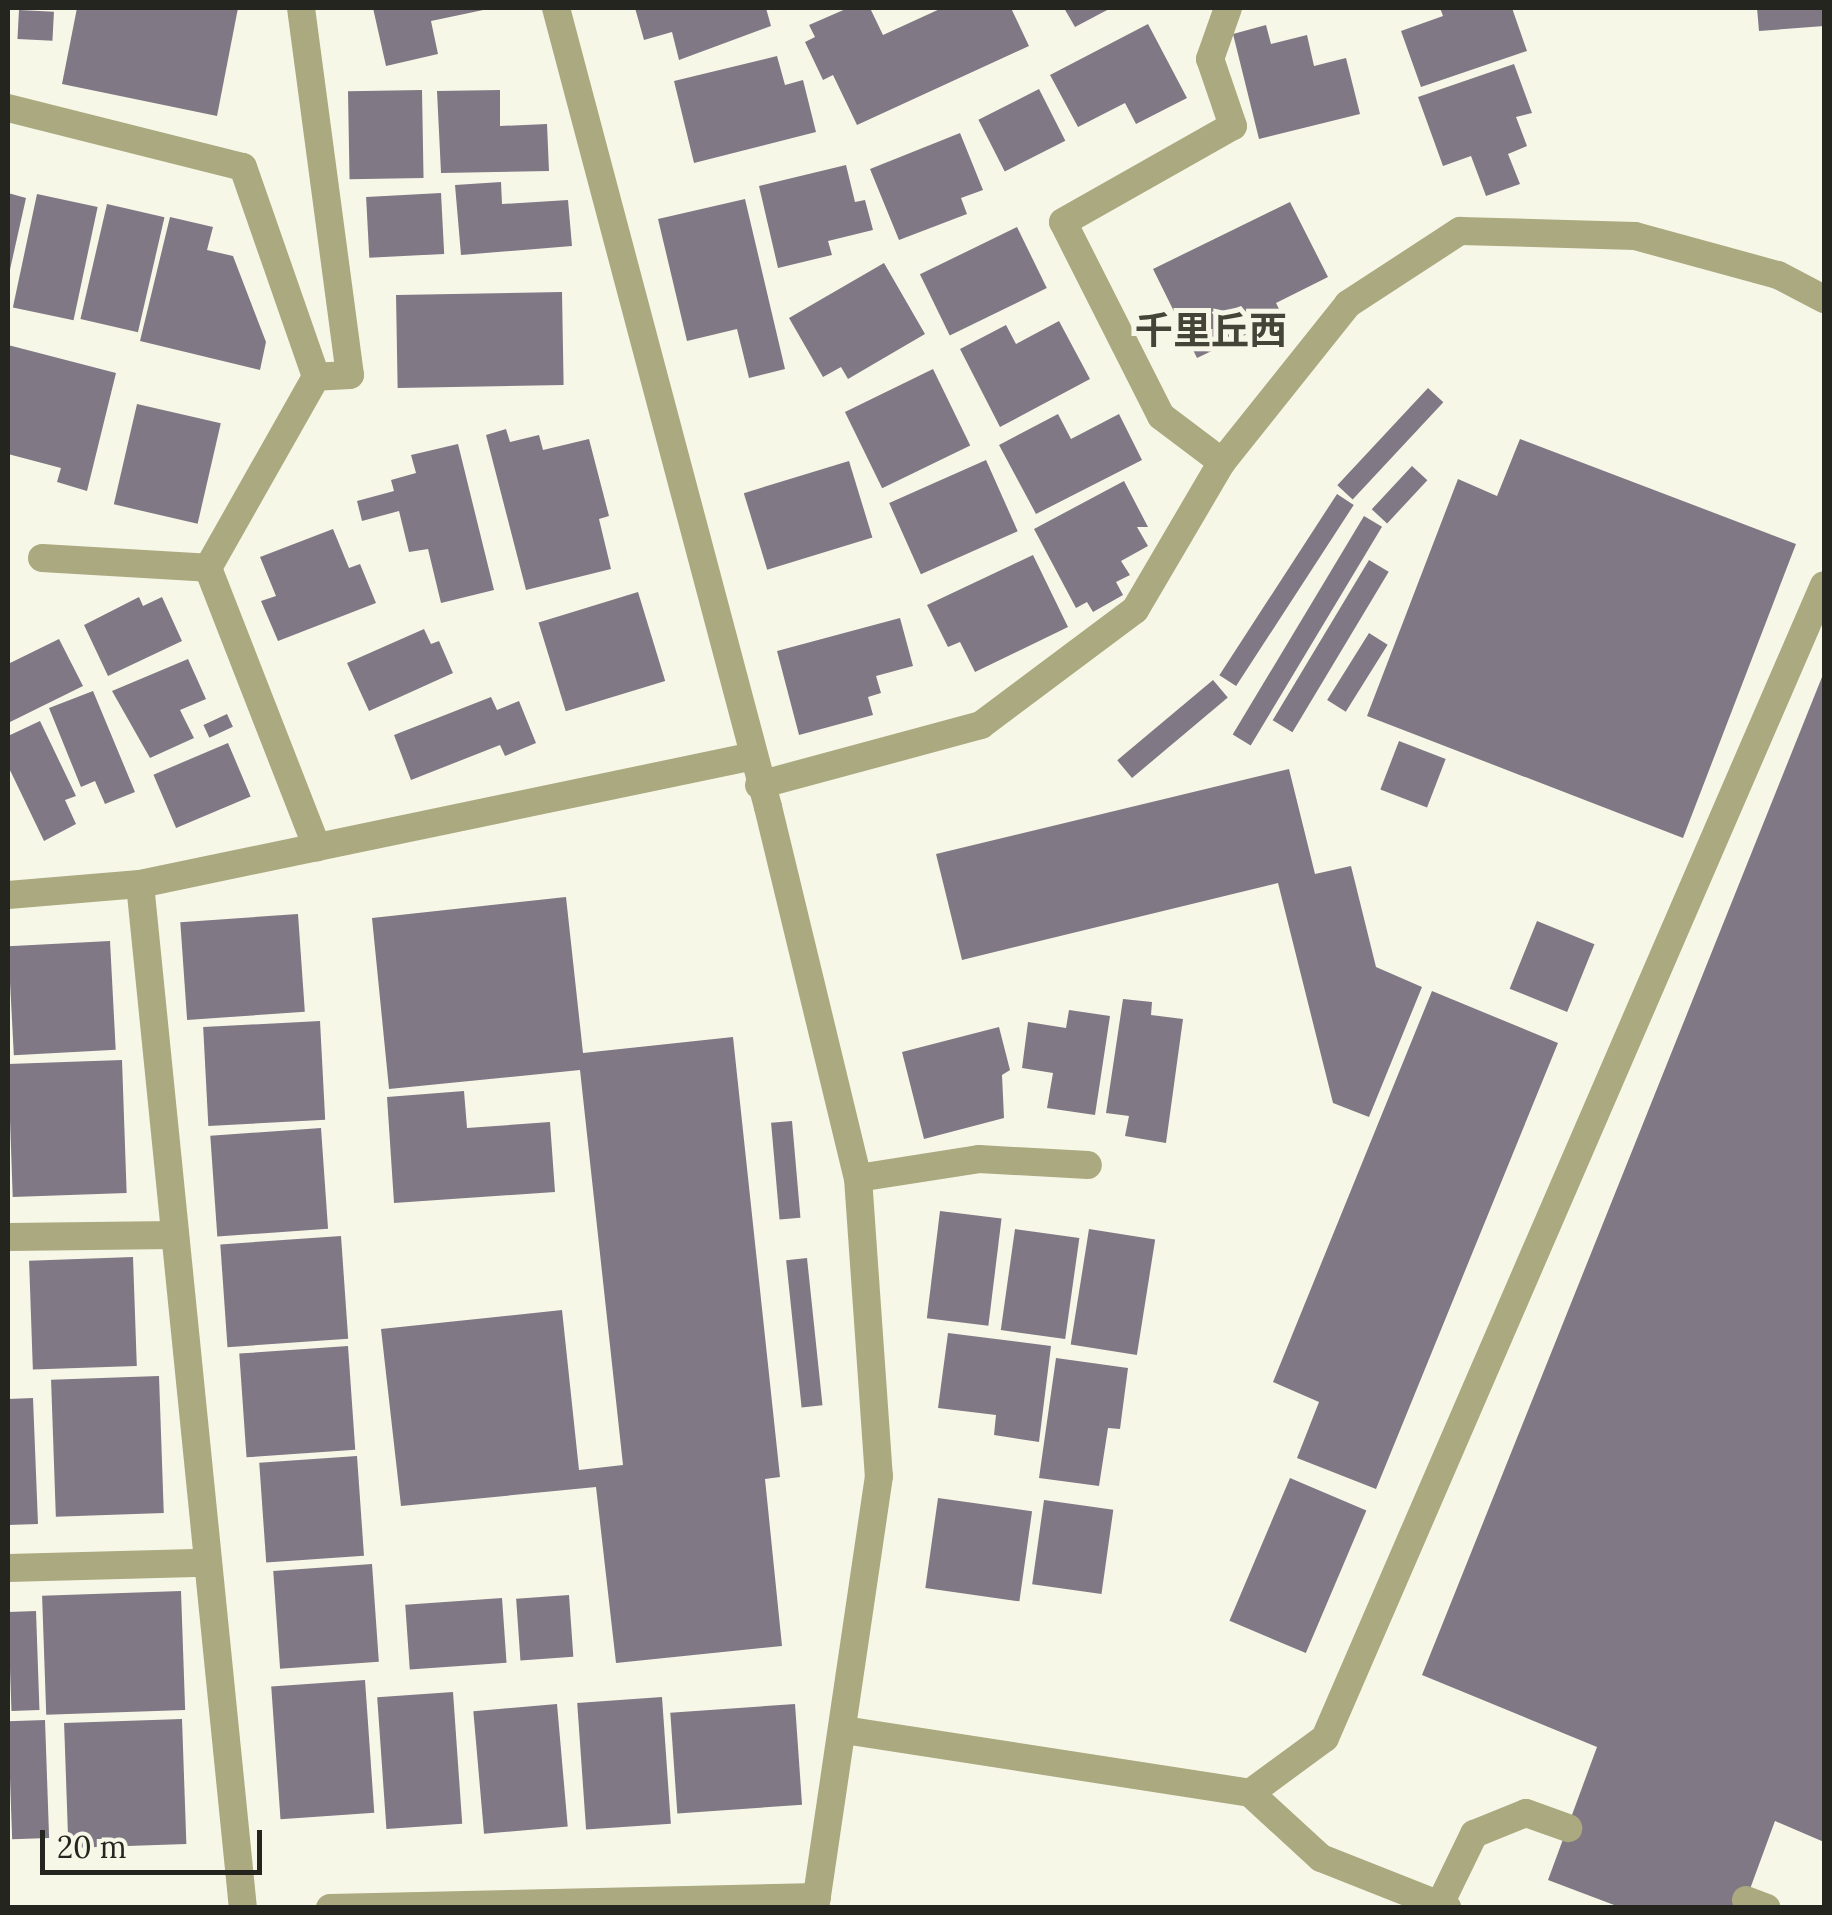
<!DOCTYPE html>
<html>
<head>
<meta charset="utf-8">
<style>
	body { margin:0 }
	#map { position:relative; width:1832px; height:1915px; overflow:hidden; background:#f7f7e8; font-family:Lora,"Noto Sans JP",serif }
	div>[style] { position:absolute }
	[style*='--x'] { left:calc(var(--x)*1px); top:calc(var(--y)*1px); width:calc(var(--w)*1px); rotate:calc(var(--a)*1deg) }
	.building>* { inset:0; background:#807885; transform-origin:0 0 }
	.service>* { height:28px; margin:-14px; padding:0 14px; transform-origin:14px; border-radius:14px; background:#aaa97f }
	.minor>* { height:28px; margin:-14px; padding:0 14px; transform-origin:14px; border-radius:14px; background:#aaa97f }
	span { translate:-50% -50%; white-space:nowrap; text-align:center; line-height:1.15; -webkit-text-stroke:10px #f7f7e8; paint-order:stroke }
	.neighbourhood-label { font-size:38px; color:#444438; font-weight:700 }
	.frame { position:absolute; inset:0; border:10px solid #252520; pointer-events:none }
	.scale { position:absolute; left:40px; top:1830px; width:222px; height:45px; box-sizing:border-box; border:5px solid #252520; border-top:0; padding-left:12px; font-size:30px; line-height:35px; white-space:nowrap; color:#252520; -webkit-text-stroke:8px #f7f7e8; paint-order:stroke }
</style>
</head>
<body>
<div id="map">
	<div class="building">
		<i style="clip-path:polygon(77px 8px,238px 8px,217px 116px,62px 84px)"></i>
		<i style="clip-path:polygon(373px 8px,488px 8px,488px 9px,431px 21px,438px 54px,386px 66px)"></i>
		<i style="clip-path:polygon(635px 8px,766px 8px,771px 26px,679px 60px,672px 32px,644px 40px)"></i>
		<i style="clip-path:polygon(848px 8px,870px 8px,883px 35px,942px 8px,1011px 8px,1029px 46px,857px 125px,833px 75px,823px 80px,805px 42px,815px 37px,809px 25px)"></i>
		<i style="clip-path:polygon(1064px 8px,1111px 8px,1075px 27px)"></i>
		<i style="clip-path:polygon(1440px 8px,1512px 8px,1527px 51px,1421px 87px,1401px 31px,1443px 16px)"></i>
		<i style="clip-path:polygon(1757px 8px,1824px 8px,1824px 26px,1759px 31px)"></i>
		<i style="left:19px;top:10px;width:35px;height:29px;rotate:3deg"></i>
		<i style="clip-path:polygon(1148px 24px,1187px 98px,1136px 124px,1125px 103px,1078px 127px,1050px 75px)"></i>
		<i style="clip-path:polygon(1266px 25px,1271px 44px,1307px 35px,1314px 66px,1346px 58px,1360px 114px,1259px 139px,1233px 34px)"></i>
		<i style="clip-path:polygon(777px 56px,785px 85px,803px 80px,816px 132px,694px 163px,674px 81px)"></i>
		<i style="clip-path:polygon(1514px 64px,1532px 113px,1516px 117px,1527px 146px,1508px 154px,1520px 184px,1486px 196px,1471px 156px,1443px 166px,1418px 97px)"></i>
		<i style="left:1039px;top:89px;width:58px;height:68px;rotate:63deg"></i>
		<i style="left:422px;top:90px;width:88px;height:74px;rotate:89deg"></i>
		<i style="clip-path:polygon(500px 90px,500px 126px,547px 124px,549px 171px,441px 173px,437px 91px)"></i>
		<i style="clip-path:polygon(960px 133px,983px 190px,961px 198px,967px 214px,899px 240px,870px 169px)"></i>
		<i style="clip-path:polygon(846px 165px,855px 202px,865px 200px,873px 230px,828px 241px,832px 255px,778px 268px,759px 186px)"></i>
		<i style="clip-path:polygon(501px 182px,502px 204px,568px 200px,572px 246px,461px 255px,455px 185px)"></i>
		<i style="clip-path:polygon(8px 193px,26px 198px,9px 274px,8px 273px)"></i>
		<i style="left:441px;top:193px;width:61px;height:75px;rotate:87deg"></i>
		<i style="left:37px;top:194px;width:62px;height:116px;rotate:12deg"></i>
		<i style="clip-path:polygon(745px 199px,785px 369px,749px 378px,737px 329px,687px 341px,658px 219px)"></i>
		<i style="clip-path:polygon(1290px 202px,1328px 277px,1276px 303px,1283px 317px,1197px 358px,1153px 269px)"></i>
		<i style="left:107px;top:204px;width:59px;height:118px;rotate:13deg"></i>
		<i style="clip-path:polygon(170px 217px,213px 227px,207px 250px,233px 256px,266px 342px,260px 370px,140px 341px)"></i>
		<i style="left:1017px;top:227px;width:68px;height:108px;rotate:64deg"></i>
		<i style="clip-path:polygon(884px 263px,925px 334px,848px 379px,841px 367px,823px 377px,789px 318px)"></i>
		<i style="left:562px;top:292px;width:93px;height:166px;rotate:89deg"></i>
		<i style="clip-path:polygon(1059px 321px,1090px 379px,1000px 427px,960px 349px,1006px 325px,1016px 344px)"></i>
		<i style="clip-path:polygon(8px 345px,116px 373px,87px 491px,57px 482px,61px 468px,8px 454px)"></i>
		<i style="left:933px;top:369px;width:85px;height:98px;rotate:64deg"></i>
		<i style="left:1428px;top:388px;width:21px;height:133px;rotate:43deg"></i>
		<i style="left:137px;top:404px;width:86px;height:103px;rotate:13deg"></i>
		<i style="clip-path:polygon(1058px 414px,1071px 439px,1119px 414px,1142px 460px,1036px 514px,999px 445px)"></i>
		<i style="clip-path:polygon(506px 429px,510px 442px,539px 435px,543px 450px,589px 439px,609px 516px,599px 519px,611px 569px,526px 590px,486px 435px)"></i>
		<i style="clip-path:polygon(1520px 439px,1796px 544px,1683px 838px,1367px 716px,1458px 479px,1497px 496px)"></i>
		<i style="clip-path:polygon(458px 444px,494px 590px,441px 603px,428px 549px,409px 552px,399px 511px,362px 521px,357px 501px,394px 491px,391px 480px,416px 473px,411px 455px)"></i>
		<i style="left:986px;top:460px;width:78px;height:106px;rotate:66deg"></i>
		<i style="left:849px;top:461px;width:80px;height:110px;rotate:73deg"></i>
		<i style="left:1412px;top:466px;width:21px;height:59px;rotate:43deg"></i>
		<i style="clip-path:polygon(1124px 481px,1148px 527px,1137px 527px,1148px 546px,1121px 561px,1130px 575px,1116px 582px,1123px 595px,1093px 612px,1087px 602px,1076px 608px,1034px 529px)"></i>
		<i style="left:1337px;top:494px;width:20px;height:216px;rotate:33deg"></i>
		<i style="left:1364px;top:516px;width:21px;height:255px;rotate:31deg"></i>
		<i style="clip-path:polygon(333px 529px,349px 568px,360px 564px,376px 603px,278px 641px,261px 601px,276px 596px,260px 557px)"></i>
		<i style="clip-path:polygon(1033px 555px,1068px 627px,975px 672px,960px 642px,948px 647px,927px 605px)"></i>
		<i style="left:1369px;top:560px;width:23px;height:187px;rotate:31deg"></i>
		<i style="left:638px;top:592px;width:93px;height:104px;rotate:73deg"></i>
		<i style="clip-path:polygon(139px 597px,143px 606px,162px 597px,182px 641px,108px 676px,84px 625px)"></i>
		<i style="clip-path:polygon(900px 618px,913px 666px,876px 676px,881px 693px,868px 697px,873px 715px,799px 735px,777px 651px)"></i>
		<i style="clip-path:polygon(424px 629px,431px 644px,439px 641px,453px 673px,369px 711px,347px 663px)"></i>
		<i style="left:1369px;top:633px;width:22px;height:79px;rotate:32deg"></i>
		<i style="clip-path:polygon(59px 639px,83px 686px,8px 723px,8px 664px)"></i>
		<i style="clip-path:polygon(188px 659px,206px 699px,180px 710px,194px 738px,150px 758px,112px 691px)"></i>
		<i style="clip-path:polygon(1824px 672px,1824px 1842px,1775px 1821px,1743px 1908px,1622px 1908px,1548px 1880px,1597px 1747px,1422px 1675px)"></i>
		<i style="left:1213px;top:680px;width:23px;height:125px;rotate:50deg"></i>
		<i style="clip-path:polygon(93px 691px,135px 792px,105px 804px,95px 781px,81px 787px,49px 708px)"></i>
		<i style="clip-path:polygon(491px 697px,497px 710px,519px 701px,536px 743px,505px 756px,500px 745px,411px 780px,394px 735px)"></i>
		<i style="left:227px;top:714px;width:14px;height:26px;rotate:65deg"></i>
		<i style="clip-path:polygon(40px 721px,76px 796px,65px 800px,76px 824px,44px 841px,8px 766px,8px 736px)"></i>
		<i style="left:1399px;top:741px;width:50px;height:52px;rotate:21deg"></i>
		<i style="left:228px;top:743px;width:58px;height:81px;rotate:67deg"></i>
		<i style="clip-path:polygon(1289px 769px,1315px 874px,1351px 866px,1376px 967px,1422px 987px,1369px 1117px,1333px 1103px,1278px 883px,962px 960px,936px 854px)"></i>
		<i style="clip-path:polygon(566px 897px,583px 1053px,733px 1037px,780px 1477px,765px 1479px,782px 1646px,616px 1663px,596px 1487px,401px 1506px,381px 1329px,562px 1310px,579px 1470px,623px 1465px,580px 1070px,389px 1089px,372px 918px)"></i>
		<i style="left:298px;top:914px;width:98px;height:118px;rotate:86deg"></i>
		<i style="left:1537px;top:921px;width:62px;height:73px;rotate:22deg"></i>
		<i style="left:110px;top:941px;width:109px;height:102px;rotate:87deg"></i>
		<i style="clip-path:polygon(1432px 991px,1558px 1043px,1376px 1489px,1297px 1458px,1319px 1402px,1273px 1382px)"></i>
		<i style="clip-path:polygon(1123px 999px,1152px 1002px,1151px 1015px,1183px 1019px,1166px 1143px,1125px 1136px,1129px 1116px,1106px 1113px)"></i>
		<i style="clip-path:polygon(1069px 1010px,1110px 1016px,1095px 1115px,1047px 1108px,1053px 1073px,1022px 1068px,1028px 1022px,1066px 1028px)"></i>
		<i style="left:320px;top:1021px;width:99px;height:117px;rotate:87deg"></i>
		<i style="clip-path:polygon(999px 1027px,1010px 1070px,1002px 1075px,1004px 1118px,924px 1139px,902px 1052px)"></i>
		<i style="left:122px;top:1060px;width:133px;height:114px;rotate:88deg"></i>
		<i style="clip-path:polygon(464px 1091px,467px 1128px,550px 1122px,555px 1192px,394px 1203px,387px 1097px)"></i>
		<i style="left:792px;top:1121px;width:97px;height:21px;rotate:85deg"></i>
		<i style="left:321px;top:1128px;width:101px;height:111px;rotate:86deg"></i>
		<i style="left:940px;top:1211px;width:62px;height:108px;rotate:7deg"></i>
		<i style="left:1015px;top:1229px;width:65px;height:102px;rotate:8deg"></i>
		<i style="left:1089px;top:1229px;width:67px;height:117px;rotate:9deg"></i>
		<i style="left:341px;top:1236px;width:103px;height:121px;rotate:86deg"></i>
		<i style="left:133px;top:1257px;width:109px;height:104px;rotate:88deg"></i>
		<i style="left:807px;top:1258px;width:148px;height:21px;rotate:84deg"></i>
		<i style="clip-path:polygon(948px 1333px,1051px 1346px,1039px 1442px,994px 1435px,996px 1415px,938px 1408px)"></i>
		<i style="left:348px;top:1346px;width:104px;height:109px;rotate:86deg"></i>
		<i style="clip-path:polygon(1056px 1358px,1128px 1368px,1120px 1429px,1108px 1428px,1099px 1486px,1039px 1478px)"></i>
		<i style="left:159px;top:1376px;width:137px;height:108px;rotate:88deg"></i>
		<i style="clip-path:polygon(33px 1398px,38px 1524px,8px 1525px,8px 1399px)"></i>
		<i style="left:357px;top:1456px;width:100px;height:98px;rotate:86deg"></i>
		<i style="left:1290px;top:1478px;width:83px;height:155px;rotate:23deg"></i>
		<i style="left:938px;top:1498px;width:95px;height:91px;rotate:8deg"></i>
		<i style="left:1044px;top:1500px;width:70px;height:85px;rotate:8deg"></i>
		<i style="left:372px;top:1564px;width:98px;height:99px;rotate:86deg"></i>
		<i style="left:181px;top:1591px;width:119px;height:139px;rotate:88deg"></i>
		<i style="left:569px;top:1595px;width:62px;height:53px;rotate:86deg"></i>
		<i style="left:502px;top:1598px;width:65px;height:97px;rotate:86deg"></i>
		<i style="left:36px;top:1611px;width:99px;height:28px;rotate:88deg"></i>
		<i style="left:365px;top:1680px;width:133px;height:94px;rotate:86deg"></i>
		<i style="left:453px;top:1692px;width:132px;height:76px;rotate:86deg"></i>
		<i style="left:662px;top:1697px;width:127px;height:85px;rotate:86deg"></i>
		<i style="left:557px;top:1704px;width:123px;height:84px;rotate:85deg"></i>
		<i style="left:795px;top:1704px;width:101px;height:125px;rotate:86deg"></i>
		<i style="left:182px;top:1719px;width:125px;height:118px;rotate:88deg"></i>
		<i style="left:45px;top:1720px;width:118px;height:37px;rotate:88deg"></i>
	</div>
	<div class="service">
		<i style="--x:1222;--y:462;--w:76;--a:-143"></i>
		<i style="--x:1161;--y:416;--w:217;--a:-116.8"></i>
		<i style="--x:1063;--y:222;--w:195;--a:-29.5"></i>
		<i style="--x:1233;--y:126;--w:71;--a:-108.9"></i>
		<i style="--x:1210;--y:59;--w:54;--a:-70.6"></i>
		<i style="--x:858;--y:1178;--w:122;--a:-8.9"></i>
		<i style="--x:979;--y:1159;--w:109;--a:3.2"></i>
		<i style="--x:844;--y:1730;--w:411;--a:8.8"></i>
		<i style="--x:1250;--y:1793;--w:96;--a:42.5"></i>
		<i style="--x:1321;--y:1858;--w:136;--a:21.6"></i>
		<i style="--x:1250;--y:1793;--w:93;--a:-36.3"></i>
		<i style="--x:1325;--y:1738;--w:1256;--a:-66.6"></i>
		<i style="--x:1746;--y:1900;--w:22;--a:21"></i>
		<i style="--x:1440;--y:1904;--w:78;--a:-64.1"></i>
		<i style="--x:1474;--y:1834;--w:56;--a:-22"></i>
		<i style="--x:1526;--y:1813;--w:45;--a:19.7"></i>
	</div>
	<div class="minor">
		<i style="--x:301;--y:8;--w:370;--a:82.4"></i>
		<i style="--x:350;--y:375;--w:34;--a:177"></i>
		<i style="--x:556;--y:8;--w:827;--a:75.14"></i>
		<i style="--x:768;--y:807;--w:382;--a:76.4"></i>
		<i style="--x:858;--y:1178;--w:299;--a:86"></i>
		<i style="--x:879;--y:1476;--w:437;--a:98.4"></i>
		<i style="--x:8;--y:108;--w:242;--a:14.1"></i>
		<i style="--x:243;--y:167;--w:222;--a:70.8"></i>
		<i style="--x:316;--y:377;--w:219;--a:119.5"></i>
		<i style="--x:208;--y:568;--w:300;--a:68.7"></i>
		<i style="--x:42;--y:558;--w:166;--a:3.4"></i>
		<i style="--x:759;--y:785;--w:230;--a:-15.1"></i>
		<i style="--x:981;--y:725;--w:192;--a:-36.8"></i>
		<i style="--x:1135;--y:610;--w:172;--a:-59.6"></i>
		<i style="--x:1222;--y:462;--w:202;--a:-51.4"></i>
		<i style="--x:1348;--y:304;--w:134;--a:-33.1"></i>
		<i style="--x:1460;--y:231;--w:175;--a:1.6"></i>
		<i style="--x:1635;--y:236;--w:148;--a:15.3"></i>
		<i style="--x:1778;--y:275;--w:52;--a:27.6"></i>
		<i style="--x:140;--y:884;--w:1029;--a:84.26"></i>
		<i style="--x:8;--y:895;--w:132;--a:-4.8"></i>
		<i style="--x:140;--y:884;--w:622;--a:-11.78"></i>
		<i style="--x:8;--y:1237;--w:165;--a:-0.7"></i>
		<i style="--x:8;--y:1568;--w:197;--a:-1.5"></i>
		<i style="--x:330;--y:1908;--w:487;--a:-1.3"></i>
	</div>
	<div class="neighbourhood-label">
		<span style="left:1211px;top:331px">千里丘西</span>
	</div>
	<div class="frame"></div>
	<div class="scale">20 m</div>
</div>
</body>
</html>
